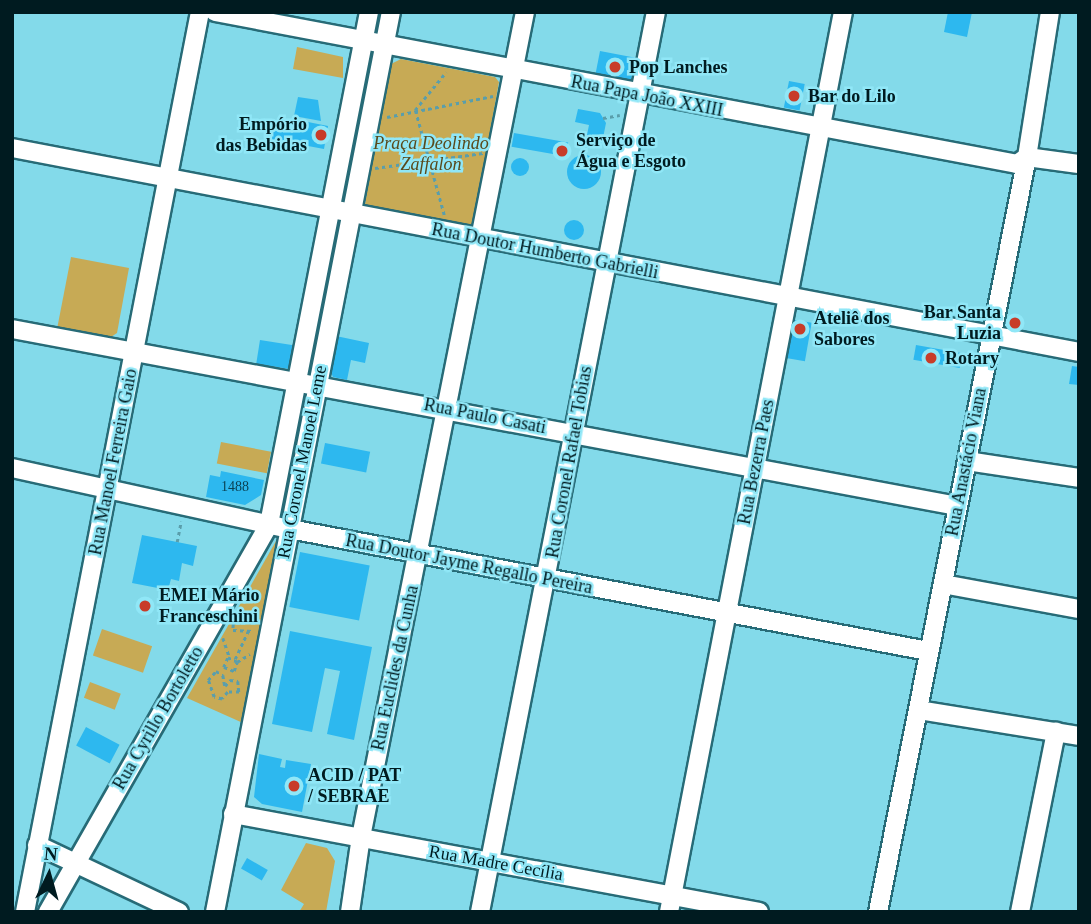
<!DOCTYPE html>
<html>
<head>
<meta charset="utf-8">
<style>
	body { margin:0 }
	#map { position:relative; width:1091px; height:924px; overflow:hidden; background:#83daea; font-family:"Times New Roman",serif }
	div>[style] { position:absolute }
	[style*='--x'] { left:calc(var(--x)*1px); top:calc(var(--y)*1px); width:calc(var(--w)*1px); rotate:calc(var(--a)*1deg) }
	.green>* { inset:0; background:#c7aa55; transform-origin:0 0 }
	.building>* { inset:0; background:#2db8ef; transform-origin:0 0 }
	.round { border-radius:50% }
	.path>* { height:2.5px; margin-top:-1.25px; transform-origin:0; background:repeating-linear-gradient(90deg,#5a9eab 0 3.5px,transparent 0 7px) }
	.roads { filter:drop-shadow(2px 0 #276b77) drop-shadow(-2px 0 #276b77) drop-shadow(0 2px #276b77) drop-shadow(0 -2px #276b77) }
	.minor>* { height:18px; margin:-9px; padding:0 9px; transform-origin:9px; border-radius:9px; background:#fff }
	.dots>* { width:19px; height:19px; translate:-50% -50%; box-sizing:border-box; border:4px solid #90e7f7; border-radius:50% }
	span { translate:-50% -50%; white-space:nowrap; text-align:center; line-height:1.15; -webkit-text-stroke:5px #90e7f7; paint-order:stroke }
	.number-label { font-size:14px; color:#0b4254 }
	.number-label span { -webkit-text-stroke-width:0 }
	.poi-label { font-size:18px; color:#001b20; font-weight:700 }
	.left { translate:0 -50%; text-align:left }
	.right { translate:-100% -50%; text-align:right }
	.street-label { font-size:18px; color:#001b20 }
	.park-label { font-size:18px; color:#594a1c; font-style:italic }
	.frame { position:absolute; inset:0; border:14px solid #001b20; pointer-events:none }
	.north { position:absolute; left:14px; top:840px; width:70px; height:70px; -webkit-text-stroke:5px #90e7f7; paint-order:stroke; rotate:5deg; font-size:19px; font-weight:700; line-height:28px; text-align:center; color:#001b20 }
	.north::after { content:''; display:block; margin:auto; width:24px; height:32px; background:#001b20; clip-path:polygon(50% 0,100% 100%,50% 72%,0 100%) }
</style>
</head>
<body>
<div id="map">
	<div class="green">
		<i style="clip-path:polygon(297px 47px,343px 57px,343px 78px,293px 69px)"></i>
		<i style="clip-path:polygon(401px 59px,495px 77px,499px 82px,473px 226px,367px 209px,365px 204px,389px 65px)"></i>
		<i style="clip-path:polygon(71px 257px,129px 268px,117px 333px,108px 339px,57px 329px)"></i>
		<i style="left:221px;top:442px;width:51px;height:22px;rotate:11deg"></i>
		<i style="clip-path:polygon(276px 541px,279px 543px,243px 723px,187px 698px)"></i>
		<i style="left:102px;top:629px;width:53px;height:28px;rotate:19deg"></i>
		<i style="left:90px;top:682px;width:33px;height:17px;rotate:21deg"></i>
		<i style="clip-path:polygon(306px 843px,327px 848px,335px 861px,326px 912px,299px 912px,304px 904px,281px 890px)"></i>
	</div>
	<div class="building">
		<i style="clip-path:polygon(948px 12px,972px 12px,967px 37px,944px 32px)"></i>
		<i style="left:600px;top:51px;width:36px;height:25px;rotate:11deg"></i>
		<i style="left:789px;top:81px;width:16px;height:27px;rotate:11deg"></i>
		<i style="clip-path:polygon(298px 97px,318px 100px,321px 121px,294px 116px)"></i>
		<i style="clip-path:polygon(578px 109px,600px 113px,606px 123px,602px 143px,586px 140px,589px 125px,575px 122px)"></i>
		<i style="clip-path:polygon(293px 119px,328px 126px,324px 149px,271px 139px,274px 125px,291px 129px)"></i>
		<i style="left:514px;top:133px;width:55px;height:14px;rotate:10deg"></i>
		<i class="round" style="left:567px;top:155px;width:34px;height:34px"></i>
		<i class="round" style="left:511px;top:158px;width:18px;height:18px"></i>
		<i class="round" style="left:564px;top:220px;width:20px;height:20px"></i>
		<i style="left:790px;top:319px;width:22px;height:39px;rotate:10deg"></i>
		<i style="clip-path:polygon(336px 336px,369px 343px,365px 363px,351px 360px,347px 380px,333px 377px,330px 370px)"></i>
		<i style="left:260px;top:340px;width:37px;height:24px;rotate:9deg"></i>
		<i style="left:916px;top:345px;width:47px;height:15px;rotate:10deg"></i>
		<i style="clip-path:polygon(1072px 366px,1079px 367px,1079px 385px,1069px 384px)"></i>
		<i style="left:325px;top:443px;width:46px;height:21px;rotate:11deg"></i>
		<i style="clip-path:polygon(221px 471px,264px 480px,261px 495px,245px 505px,206px 497px,210px 475px,220px 477px)"></i>
		<i style="clip-path:polygon(142px 535px,197px 546px,193px 566px,182px 563px,179px 581px,171px 579px,168px 590px,132px 583px)"></i>
		<i style="left:300px;top:552px;width:71px;height:56px;rotate:11deg"></i>
		<i style="clip-path:polygon(290px 631px,372px 647px,354px 740px,327px 734px,340px 671px,325px 668px,312px 732px,272px 724px)"></i>
		<i style="left:86px;top:727px;width:38px;height:21px;rotate:28deg"></i>
		<i style="clip-path:polygon(259px 754px,282px 759px,280px 767px,285px 768px,286px 760px,311px 764px,302px 812px,262px 804px,254px 797px)"></i>
		<i style="left:247px;top:858px;width:24px;height:12px;rotate:30deg"></i>
	</div>
	<div class="path">
		<i style="--x:387;--y:117;--w:108;--a:-11.2"></i>
		<i style="--x:603;--y:118;--w:17;--a:-10"></i>
		<i style="--x:375;--y:168;--w:109;--a:-7.9"></i>
		<i style="--x:444;--y:215;--w:109;--a:-105.4"></i>
		<i style="--x:415;--y:110;--w:49;--a:-50.8"></i>
		<i style="--x:177;--y:542;--w:21;--a:-79"></i>
		<i style="--x:234;--y:617;--w:13;--a:94"></i>
		<i style="--x:233;--y:630;--w:20;--a:3"></i>
		<i style="--x:223;--y:638;--w:21;--a:71"></i>
		<i style="--x:235;--y:659;--w:31;--a:-65"></i>
		<i style="--x:237;--y:662;--w:10;--a:-156"></i>
		<i style="--x:228;--y:658;--w:10;--a:114"></i>
		<i style="--x:224;--y:667;--w:11;--a:22"></i>
		<i style="--x:234;--y:671;--w:9;--a:-72"></i>
		<i style="--x:237;--y:662;--w:15;--a:-32"></i>
		<i style="--x:216;--y:671;--w:8;--a:30"></i>
		<i style="--x:223;--y:675;--w:11;--a:80"></i>
		<i style="--x:225;--y:686;--w:8;--a:-50"></i>
		<i style="--x:230;--y:680;--w:8;--a:7"></i>
		<i style="--x:238;--y:681;--w:11;--a:85"></i>
		<i style="--x:239;--y:692;--w:11;--a:180"></i>
		<i style="--x:228;--y:692;--w:9;--a:131"></i>
		<i style="--x:222;--y:699;--w:8;--a:-166"></i>
		<i style="--x:214;--y:697;--w:18;--a:-109"></i>
		<i style="--x:208;--y:680;--w:12;--a:-48"></i>
	</div>
	<div class="roads">
		<div class="minor">
			<i style="--x:215;--y:12;--w:816;--a:10.73"></i>
			<i style="--x:1017;--y:164;--w:12;--a:-35"></i>
			<i style="--x:1027;--y:157;--w:52;--a:7.7"></i>
			<i style="--x:12;--y:148;--w:1086;--a:10.82"></i>
			<i style="--x:12;--y:329;--w:961;--a:10.61"></i>
			<i style="--x:967;--y:461;--w:113;--a:8.6"></i>
			<i style="--x:12;--y:468;--w:285;--a:12.4"></i>
			<i style="--x:290;--y:529;--w:650;--a:10.83"></i>
			<i style="--x:943;--y:584;--w:138;--a:10.4"></i>
			<i style="--x:919;--y:710;--w:162;--a:9.2"></i>
			<i style="--x:233;--y:814;--w:535;--a:10.55"></i>
			<i style="--x:37;--y:845;--w:157;--a:25.3"></i>
			<i style="--x:25;--y:912;--w:917;--a:-79"></i>
			<i style="--x:48;--y:912;--w:447;--a:-60.3"></i>
			<i style="--x:269;--y:524;--w:522;--a:-78.95"></i>
			<i style="--x:215;--y:912;--w:917;--a:-78.94"></i>
			<i style="--x:350;--y:912;--w:76;--a:-81.7"></i>
			<i style="--x:361;--y:837;--w:841;--a:-78.76"></i>
			<i style="--x:480;--y:912;--w:917;--a:-78.94"></i>
			<i style="--x:669;--y:912;--w:917;--a:-79.06"></i>
			<i style="--x:878;--y:912;--w:770;--a:-78.84"></i>
			<i style="--x:1027;--y:157;--w:147;--a:-81"></i>
			<i style="--x:1020;--y:912;--w:184;--a:-78.7"></i>
		</div>
	</div>
	<div class="dots">
		<i style="left:615px;top:67px;background:#c83c29"></i>
		<i style="left:794px;top:96px;background:#c83c29"></i>
		<i style="left:321px;top:135px;background:#c83c29"></i>
		<i style="left:562px;top:151px;background:#c83c29"></i>
		<i style="left:1015px;top:323px;background:#c83c29"></i>
		<i style="left:800px;top:329px;background:#c83c29"></i>
		<i style="left:931px;top:358px;background:#c83c29"></i>
		<i style="left:145px;top:606px;background:#c83c29"></i>
		<i style="left:294px;top:786px;background:#c83c29"></i>
	</div>
	<div class="number-label">
		<span style="left:235px;top:487px">1488</span>
	</div>
	<div class="poi-label">
		<span class="left" style="left:629px;top:67px">Pop Lanches</span>
		<span class="left" style="left:808px;top:96px">Bar do Lilo</span>
		<span class="right" style="left:307px;top:135px">Empório<br>das Bebidas</span>
		<span class="left" style="left:576px;top:151px">Serviço de<br>Água e Esgoto</span>
		<span class="right" style="left:1001px;top:323px">Bar Santa<br>Luzia</span>
		<span class="left" style="left:814px;top:329px">Ateliê dos<br>Sabores</span>
		<span class="left" style="left:945px;top:358px">Rotary</span>
		<span class="left" style="left:159px;top:606px">EMEI Mário<br>Franceschini</span>
		<span class="left" style="left:308px;top:786px">ACID / PAT<br>/ SEBRAE</span>
	</div>
	<div class="street-label">
		<span style="left:647px;top:96px;rotate:11deg">Rua Papa João XXIII</span>
		<span style="left:545px;top:251px;rotate:11deg">Rua Doutor Humberto Gabrielli</span>
		<span style="left:485px;top:416px;rotate:11deg">Rua Paulo Casati</span>
		<span style="left:113px;top:462px;rotate:-79deg">Rua Manoel Ferreira Gaio</span>
		<span style="left:302px;top:462px;rotate:-79deg">Rua Coronel Manoel Leme</span>
		<span style="left:569px;top:462px;rotate:-80deg">Rua Coronel Rafael Tobias</span>
		<span style="left:756px;top:462px;rotate:-79deg">Rua Bezerra Paes</span>
		<span style="left:966px;top:462px;rotate:-79deg">Rua Anastácio Viana</span>
		<span style="left:469px;top:564px;rotate:11deg">Rua Doutor Jayme Regallo Pereira</span>
		<span style="left:395px;top:668px;rotate:-78deg">Rua Euclides da Cunha</span>
		<span style="left:158px;top:718px;rotate:-60deg">Rua Cyrillo Bortoletto</span>
		<span style="left:496px;top:863px;rotate:10deg">Rua Madre Cecília</span>
	</div>
	<div class="park-label">
		<span style="left:431px;top:154px">Praça Deolindo<br>Zaffalon</span>
	</div>
	<div class="frame"></div>
	<div class="north">N</div>
</div>
</body>
</html>
